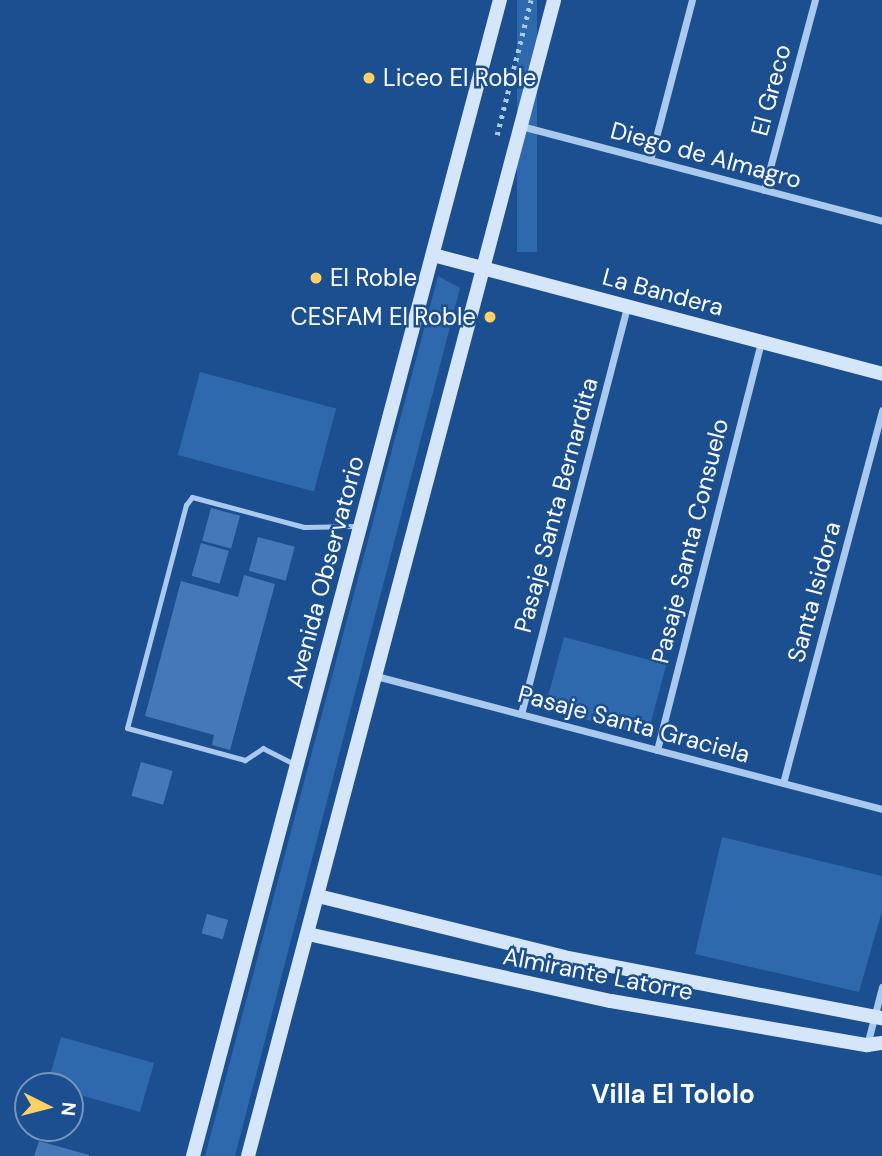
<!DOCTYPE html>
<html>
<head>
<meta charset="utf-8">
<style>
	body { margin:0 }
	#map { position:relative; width:882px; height:1156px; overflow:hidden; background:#1b4f8f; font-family:"DM Sans",sans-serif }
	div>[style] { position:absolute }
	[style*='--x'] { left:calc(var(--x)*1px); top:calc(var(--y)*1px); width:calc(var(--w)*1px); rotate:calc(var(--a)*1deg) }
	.green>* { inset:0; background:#2e69ad; transform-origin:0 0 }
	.building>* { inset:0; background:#4478b7; transform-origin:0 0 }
	.path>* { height:4.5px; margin-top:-2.25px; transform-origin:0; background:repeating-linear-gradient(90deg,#a9c9ee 0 3.5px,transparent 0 8.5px) }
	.lane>* { height:5px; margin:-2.5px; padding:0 2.5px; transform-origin:2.5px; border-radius:2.5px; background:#a9c9ee }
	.street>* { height:7px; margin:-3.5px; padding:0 3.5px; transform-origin:3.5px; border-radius:3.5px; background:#a9c9ee }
	.secondary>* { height:14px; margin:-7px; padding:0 7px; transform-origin:7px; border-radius:7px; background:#d6e6fa }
	.dots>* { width:19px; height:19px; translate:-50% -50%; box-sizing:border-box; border:4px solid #1b4f8f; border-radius:50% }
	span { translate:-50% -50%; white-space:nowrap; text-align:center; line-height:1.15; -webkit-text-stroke:5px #1b4f8f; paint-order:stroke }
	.poi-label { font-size:24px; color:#fff }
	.left { translate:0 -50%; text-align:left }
	.right { translate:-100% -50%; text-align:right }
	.street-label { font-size:24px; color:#fff }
	.neighbourhood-label { font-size:26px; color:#fff; font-weight:700 }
	.north { position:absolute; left:14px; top:1072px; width:70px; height:70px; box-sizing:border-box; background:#1b4f8f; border:2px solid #7695bc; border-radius:50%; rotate:96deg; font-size:19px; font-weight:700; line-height:28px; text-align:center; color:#fff }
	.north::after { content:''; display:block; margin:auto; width:24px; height:32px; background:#ffd166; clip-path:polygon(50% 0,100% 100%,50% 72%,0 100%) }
</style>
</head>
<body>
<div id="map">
	<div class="green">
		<i style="left:517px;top:0;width:20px;height:252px"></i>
		<i style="clip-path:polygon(438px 276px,460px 288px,235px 1156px,205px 1156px)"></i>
		<i style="left:200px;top:372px;width:141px;height:86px;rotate:15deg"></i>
		<i style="left:564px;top:637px;width:106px;height:74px;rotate:15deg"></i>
		<i style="clip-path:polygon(722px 837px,882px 876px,882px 911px,859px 992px,695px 954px)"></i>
		<i style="clip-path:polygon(61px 1037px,154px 1063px,140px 1112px,70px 1092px,70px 1086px,47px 1086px)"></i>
	</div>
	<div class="building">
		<i style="left:211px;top:508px;width:30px;height:34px;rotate:15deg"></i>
		<i style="left:258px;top:537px;width:38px;height:35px;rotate:15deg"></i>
		<i style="left:201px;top:543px;width:29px;height:34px;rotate:16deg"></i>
		<i style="clip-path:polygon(244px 575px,275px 584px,230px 750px,212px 745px,214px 735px,145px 716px,181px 581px,238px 597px)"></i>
		<i style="left:141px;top:762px;width:33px;height:35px;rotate:16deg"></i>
		<i style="left:207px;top:914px;width:22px;height:20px;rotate:16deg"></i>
		<i style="clip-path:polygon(39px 1141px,89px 1155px,89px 1156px,34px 1156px)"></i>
	</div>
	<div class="path">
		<i style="--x:497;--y:135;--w:139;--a:-75.9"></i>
	</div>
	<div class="lane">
		<i style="--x:296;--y:765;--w:37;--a:-153"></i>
		<i style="--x:263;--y:748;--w:22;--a:146"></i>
		<i style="--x:245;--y:760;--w:122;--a:-164.8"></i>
		<i style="--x:127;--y:728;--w:231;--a:-75.2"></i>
		<i style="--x:186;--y:505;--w:10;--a:-53"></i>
		<i style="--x:192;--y:497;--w:116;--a:15"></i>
		<i style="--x:304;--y:527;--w:53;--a:-1.1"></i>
	</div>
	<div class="street">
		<i style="--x:521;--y:126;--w:373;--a:14.7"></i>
		<i style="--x:650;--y:160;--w:165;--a:-75.3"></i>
		<i style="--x:764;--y:190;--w:197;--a:-75"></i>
		<i style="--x:376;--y:676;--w:523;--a:14.73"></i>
		<i style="--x:521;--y:714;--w:421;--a:-75.4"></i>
		<i style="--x:657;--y:750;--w:421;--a:-75.7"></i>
		<i style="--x:783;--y:783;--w:386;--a:-75.1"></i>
		<i style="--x:867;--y:1045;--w:60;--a:-75.5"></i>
	</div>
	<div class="secondary">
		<i style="--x:433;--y:255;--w:465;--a:14.8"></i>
		<i style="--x:318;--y:896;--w:253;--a:13.9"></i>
		<i style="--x:564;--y:957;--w:324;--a:10.9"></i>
		<i style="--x:308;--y:934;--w:310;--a:12.5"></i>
		<i style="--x:611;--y:1001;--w:260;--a:9.8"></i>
		<i style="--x:867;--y:1045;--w:15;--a:-8"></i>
		<i style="--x:193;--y:1156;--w:1196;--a:-75.13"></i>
		<i style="--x:248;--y:1156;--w:1196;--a:-75.17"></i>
	</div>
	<div class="dots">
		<i style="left:369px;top:78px;background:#ffd166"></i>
		<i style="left:316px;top:278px;background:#ffd166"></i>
		<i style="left:490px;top:317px;background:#ffd166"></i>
	</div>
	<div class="poi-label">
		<span class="left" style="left:383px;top:78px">Liceo El Roble</span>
		<span class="left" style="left:330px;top:278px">El Roble</span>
		<span class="right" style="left:476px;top:317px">CESFAM El Roble</span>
	</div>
	<div class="street-label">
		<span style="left:771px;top:90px;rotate:-75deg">El Greco</span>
		<span style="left:706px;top:155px;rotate:15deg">Diego de Almagro</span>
		<span style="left:663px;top:292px;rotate:15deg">La Bandera</span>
		<span style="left:556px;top:505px;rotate:-75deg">Pasaje Santa Bernardita</span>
		<span style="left:690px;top:541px;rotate:-76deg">Pasaje Santa Consuelo</span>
		<span style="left:325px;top:572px;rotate:-75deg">Avenida Observatorio</span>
		<span style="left:814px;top:592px;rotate:-75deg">Santa Isidora</span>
		<span style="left:634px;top:724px;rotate:15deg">Pasaje Santa Graciela</span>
		<span style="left:598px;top:974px;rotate:11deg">Almirante Latorre</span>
	</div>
	<div class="neighbourhood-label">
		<span style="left:673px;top:1095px">Villa El Tololo</span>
	</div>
	<div class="north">N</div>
</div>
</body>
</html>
